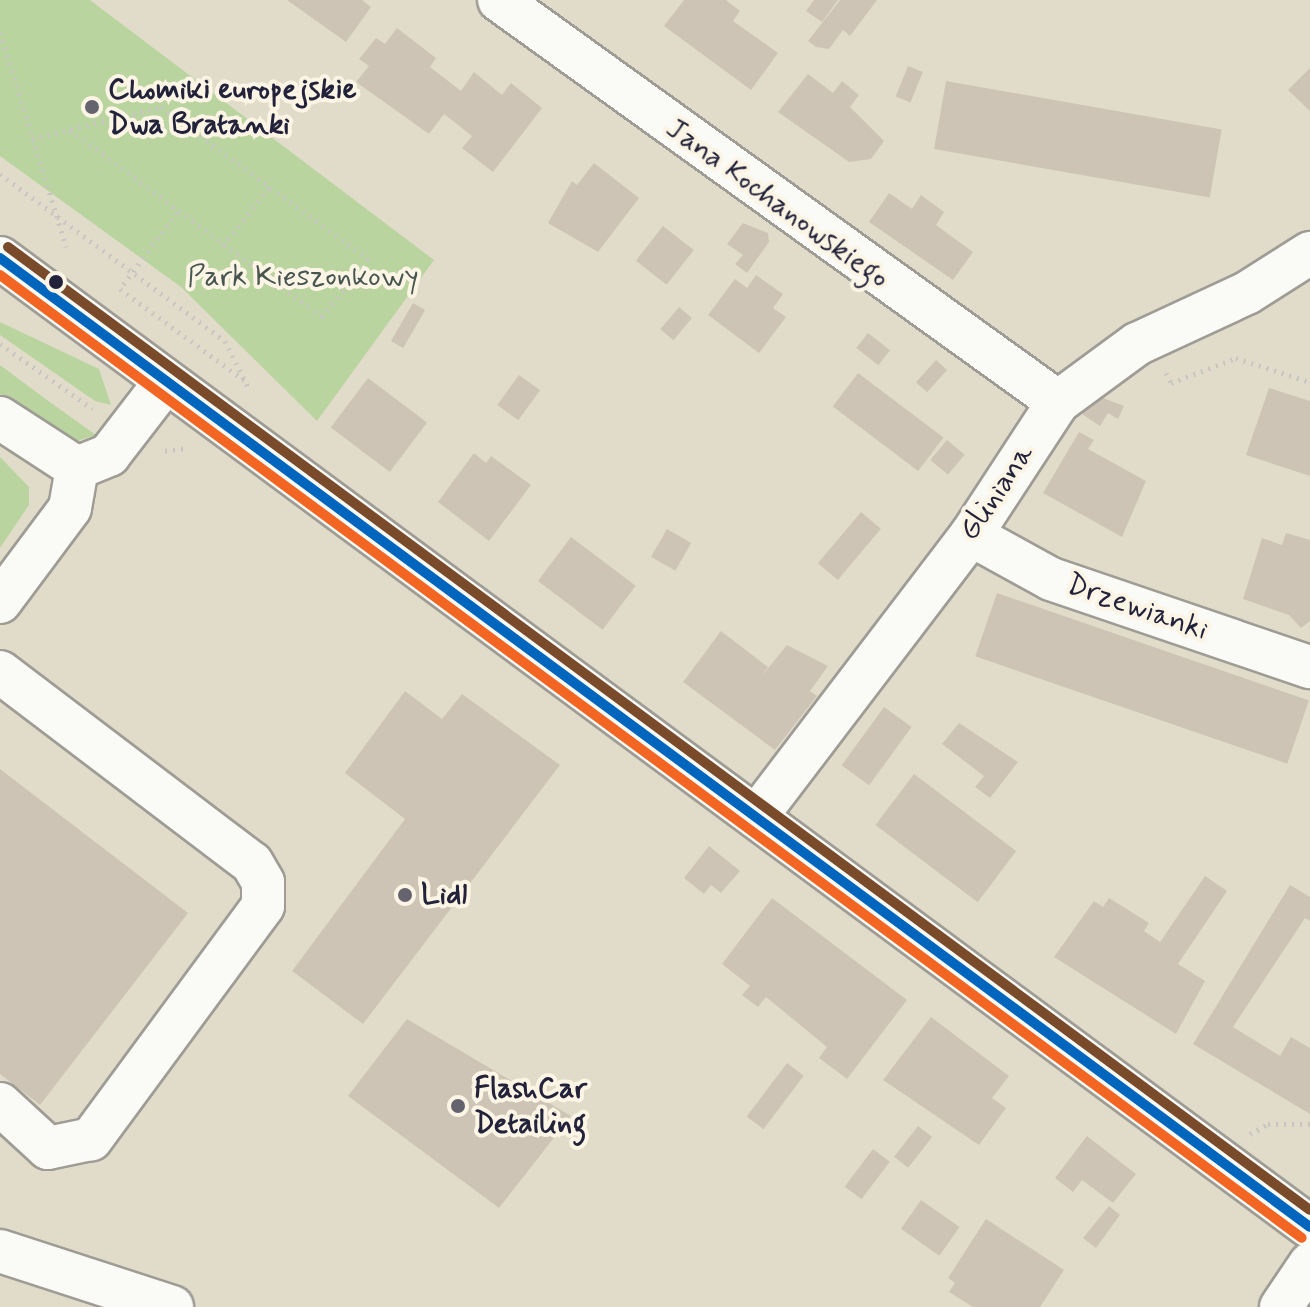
<!DOCTYPE html>
<html>
<head>
<meta charset="utf-8">
<style>
	body { margin:0 }
	#map { position:relative; width:1310px; height:1307px; overflow:hidden; background:#e1dcca; font-family:Mynerve,sans-serif }
	div>[style] { position:absolute }
	[style*='--x'] { left:calc(var(--x)*1px); top:calc(var(--y)*1px); width:calc(var(--w)*1px); rotate:calc(var(--a)*1deg) }
	.green>* { inset:0; background:#bad4a0 }
	.building>* { inset:0; background:#cec4b6; transform-origin:0 0 }
	.path>* { height:5px; margin-top:-2.5px; transform-origin:0; background:repeating-linear-gradient(90deg,#c7c6c3 0 2px,transparent 0 8px) }
	.roads { filter:drop-shadow(2px 0 #9e9c94) drop-shadow(-2px 0 #9e9c94) drop-shadow(0 2px #9e9c94) drop-shadow(0 -2px #9e9c94) }
	.minor>* { height:42px; margin:-21px; padding:0 21px; transform-origin:21px; border-radius:21px; background:#fafaf7 }
	.bus-1>* { height:10px; margin:-5px; padding:0 5px; transform-origin:5px; border-radius:5px; background:#0065bd }
	.bus-2>* { height:10px; margin:-5px; padding:0 5px; transform-origin:5px; border-radius:5px; background:#f26522 }
	.bus-3>* { height:10px; margin:-5px; padding:0 5px; transform-origin:5px; border-radius:5px; background:#7a4b2a }
	.dots>* { width:22px; height:22px; translate:-50% -50%; box-sizing:border-box; border:4px solid #fcf5e5; border-radius:50% }
	span { translate:-50% -50%; white-space:nowrap; text-align:center; line-height:1.15; -webkit-text-stroke:8px #fcf5e5; paint-order:stroke }
	.poi-label { font-size:30px; color:#22223b; font-weight:700 }
	.left { translate:0 -50%; text-align:left }
	.street-label { font-size:30px; color:#22223b }
	.park-label { font-size:30px; color:#46554f }
</style>
</head>
<body>
<div id="map">
	<div class="green">
		<i style="clip-path:polygon(0 0,90px 0,434px 260px,317px 421px,181px 287px,0 156px)"></i>
		<i style="clip-path:polygon(0 322px,99px 369px,111px 405px,95px 401px,0 335px)"></i>
		<i style="clip-path:polygon(0 365px,47px 400px,96px 435px,71px 443px,55px 435px,0 394px)"></i>
		<i style="clip-path:polygon(0 457px,29px 487px,29px 505px,0 548px)"></i>
	</div>
	<div class="building">
		<i style="clip-path:polygon(287px 0,362px 0,371px 7px,346px 42px)"></i>
		<i style="clip-path:polygon(684px 0,726px 0,740px 11px,733px 21px,778px 53px,751px 90px,664px 26px)"></i>
		<i style="clip-path:polygon(814px 0,838px 0,822px 22px,806px 11px)"></i>
		<i style="clip-path:polygon(840px 0,877px 0,850px 36px,843px 30px,829px 49px,816px 47px,808px 41px)"></i>
		<i style="clip-path:polygon(397px 28px,436px 58px,430px 67px,461px 91px,474px 72px,502px 95px,511px 83px,542px 108px,493px 172px,462px 148px,472px 136px,444px 114px,429px 134px,356px 82px,369px 66px,359px 59px,376px 38px,385px 44px)"></i>
		<i style="left:908px;top:66px;width:16px;height:33px;rotate:22deg"></i>
		<i style="clip-path:polygon(1310px 68px,1310px 111px,1288px 90px)"></i>
		<i style="clip-path:polygon(808px 74px,833px 93px,842px 81px,859px 95px,850px 107px,884px 141px,871px 159px,849px 162px,778px 112px)"></i>
		<i style="left:946px;top:81px;width:280px;height:69px;rotate:10deg"></i>
		<i style="clip-path:polygon(594px 163px,639px 198px,598px 252px,548px 223px,572px 181px,577px 185px)"></i>
		<i style="clip-path:polygon(889px 193px,912px 209px,921px 195px,944px 212px,936px 225px,973px 252px,953px 280px,869px 222px)"></i>
		<i style="clip-path:polygon(743px 223px,768px 233px,769px 242px,747px 273px,735px 264px,743px 255px,727px 244px)"></i>
		<i style="left:663px;top:226px;width:39px;height:44px;rotate:38deg"></i>
		<i style="clip-path:polygon(756px 275px,783px 294px,773px 308px,786px 317px,759px 353px,708px 315px,735px 279px,747px 288px)"></i>
		<i style="left:413px;top:303px;width:14px;height:44px;rotate:30deg"></i>
		<i style="left:679px;top:307px;width:17px;height:29px;rotate:40deg"></i>
		<i style="left:868px;top:333px;width:28px;height:19px;rotate:38deg"></i>
		<i style="left:936px;top:360px;width:15px;height:30px;rotate:42deg"></i>
		<i style="left:858px;top:373px;width:107px;height:42px;rotate:37deg"></i>
		<i style="left:519px;top:375px;width:26px;height:37px;rotate:36deg"></i>
		<i style="left:368px;top:378px;width:74px;height:62px;rotate:37deg"></i>
		<i style="clip-path:polygon(1269px 388px,1310px 401px,1310px 476px,1246px 455px)"></i>
		<i style="clip-path:polygon(1098px 396px,1124px 406px,1118px 419px,1108px 413px,1100px 426px,1082px 414px)"></i>
		<i style="clip-path:polygon(1079px 432px,1094px 440px,1088px 449px,1146px 481px,1122px 537px,1043px 493px)"></i>
		<i style="left:947px;top:440px;width:23px;height:26px;rotate:40deg"></i>
		<i style="clip-path:polygon(474px 453px,486px 463px,491px 456px,531px 485px,489px 541px,438px 502px)"></i>
		<i style="left:861px;top:512px;width:26px;height:67px;rotate:40deg"></i>
		<i style="left:667px;top:529px;width:28px;height:32px;rotate:30deg"></i>
		<i style="clip-path:polygon(1286px 533px,1310px 540px,1310px 621px,1301px 628px,1289px 615px,1243px 599px,1262px 538px,1282px 545px)"></i>
		<i style="left:571px;top:537px;width:81px;height:55px;rotate:37deg"></i>
		<i style="left:997px;top:593px;width:330px;height:67px;rotate:19deg"></i>
		<i style="clip-path:polygon(721px 631px,768px 667px,761px 677px,787px 645px,828px 666px,810px 691px,817px 696px,775px 750px,683px 682px)"></i>
		<i style="clip-path:polygon(405px 691px,442px 719px,462px 694px,560px 765px,363px 1024px,292px 971px,405px 819px,345px 773px)"></i>
		<i style="left:884px;top:707px;width:34px;height:72px;rotate:36deg"></i>
		<i style="clip-path:polygon(959px 723px,1018px 762px,990px 798px,975px 787px,984px 776px,942px 744px)"></i>
		<i style="clip-path:polygon(0 769px,188px 913px,40px 1105px,0 1074px)"></i>
		<i style="left:914px;top:774px;width:128px;height:64px;rotate:37deg"></i>
		<i style="clip-path:polygon(709px 846px,740px 871px,721px 893px,711px 885px,704px 894px,684px 878px)"></i>
		<i style="clip-path:polygon(1205px 876px,1227px 891px,1178px 964px,1205px 981px,1176px 1034px,1054px 957px,1094px 901px,1103px 907px,1109px 898px,1149px 923px,1144px 931px,1160px 942px)"></i>
		<i style="clip-path:polygon(1290px 885px,1310px 897px,1310px 921px,1305px 918px,1233px 1027px,1280px 1056px,1291px 1037px,1310px 1048px,1310px 1114px,1193px 1044px)"></i>
		<i style="clip-path:polygon(772px 898px,907px 1000px,847px 1079px,819px 1058px,827px 1047px,766px 997px,758px 1007px,742px 995px,750px 986px,722px 964px)"></i>
		<i style="clip-path:polygon(931px 1017px,1009px 1076px,992px 1098px,1006px 1108px,979px 1145px,883px 1080px)"></i>
		<i style="clip-path:polygon(407px 1019px,571px 1116px,499px 1208px,348px 1096px)"></i>
		<i style="left:787px;top:1063px;width:21px;height:67px;rotate:37deg"></i>
		<i style="left:918px;top:1126px;width:18px;height:39px;rotate:38deg"></i>
		<i style="clip-path:polygon(1087px 1136px,1136px 1174px,1113px 1203px,1082px 1180px,1073px 1192px,1055px 1178px)"></i>
		<i style="left:873px;top:1149px;width:21px;height:47px;rotate:37deg"></i>
		<i style="left:921px;top:1200px;width:47px;height:35px;rotate:35deg"></i>
		<i style="clip-path:polygon(1109px 1206px,1120px 1215px,1096px 1248px,1083px 1238px)"></i>
		<i style="clip-path:polygon(986px 1219px,1064px 1270px,1040px 1307px,973px 1307px,949px 1292px,955px 1283px,948px 1278px)"></i>
	</div>
	<div class="path">
		<i style="--x:0;--y:32;--w:225;--a:72.9"></i>
		<i style="--x:32;--y:139;--w:133;--a:-13.9"></i>
		<i style="--x:161;--y:107;--w:257;--a:36.3"></i>
		<i style="--x:368;--y:259;--w:74;--a:128.4"></i>
		<i style="--x:322;--y:317;--w:314;--a:-143.4"></i>
		<i style="--x:0;--y:174;--w:280;--a:36.6"></i>
		<i style="--x:225;--y:341;--w:54;--a:63.4"></i>
		<i style="--x:177;--y:212;--w:96;--a:126.5"></i>
		<i style="--x:120;--y:289;--w:154;--a:36.3"></i>
		<i style="--x:223;--y:246;--w:76;--a:-51.9"></i>
		<i style="--x:0;--y:344;--w:113;--a:35"></i>
		<i style="--x:1166;--y:373;--w:11;--a:63"></i>
		<i style="--x:1171;--y:383;--w:70;--a:-21"></i>
		<i style="--x:1236;--y:358;--w:78;--a:18"></i>
		<i style="--x:165;--y:451;--w:21;--a:-8"></i>
		<i style="--x:1250;--y:1134;--w:21;--a:-29"></i>
		<i style="--x:1268;--y:1124;--w:42;--a:0"></i>
	</div>
	<div class="roads">
		<div class="minor">
			<i style="--x:499;--y:0;--w:689;--a:35.72"></i>
			<i style="--x:0;--y:258;--w:1629;--a:36.49"></i>
			<i style="--x:0;--y:418;--w:92;--a:33"></i>
			<i style="--x:77;--y:468;--w:35;--a:-22"></i>
			<i style="--x:109;--y:455;--w:93;--a:-52.4"></i>
			<i style="--x:971;--y:535;--w:91;--a:28.8"></i>
			<i style="--x:1051;--y:579;--w:274;--a:18.8"></i>
			<i style="--x:0;--y:602;--w:117;--a:-53.3"></i>
			<i style="--x:70;--y:508;--w:41;--a:-80.1"></i>
			<i style="--x:0;--y:672;--w:316;--a:37.2"></i>
			<i style="--x:252;--y:863;--w:22;--a:60"></i>
			<i style="--x:263;--y:882;--w:24;--a:90"></i>
			<i style="--x:263;--y:906;--w:290;--a:126.4"></i>
			<i style="--x:91;--y:1139;--w:44;--a:168.2"></i>
			<i style="--x:48;--y:1148;--w:65;--a:-137.5"></i>
			<i style="--x:756;--y:817;--w:355;--a:-52.7"></i>
			<i style="--x:971;--y:535;--w:159;--a:-56.8"></i>
			<i style="--x:1058;--y:402;--w:98;--a:-36.3"></i>
			<i style="--x:1137;--y:344;--w:121;--a:-24.9"></i>
			<i style="--x:1247;--y:293;--w:75;--a:-32.4"></i>
			<i style="--x:0;--y:1251;--w:181;--a:18"></i>
			<i style="--x:1281;--y:1307;--w:52;--a:-56"></i>
		</div>
	</div>
	<div class="bus-1">
		<i style="--x:0;--y:258;--w:1629;--a:36.49"></i>
	</div>
	<div class="bus-2">
		<i style="--x:0;--y:275;--w:1619;--a:36.49"></i>
	</div>
	<div class="bus-3">
		<i style="--x:8;--y:247;--w:1619;--a:36.49"></i>
	</div>
	<div class="dots">
		<i style="left:92px;top:107px;background:#65636d"></i>
		<i style="left:56px;top:282px;background:#22223b"></i>
		<i style="left:405px;top:895px;background:#65636d"></i>
		<i style="left:458px;top:1106px;background:#65636d"></i>
	</div>
	<div class="poi-label">
		<span class="left" style="left:108px;top:107px">Chomiki europejskie<br>Dwa Bratanki</span>
		<span class="left" style="left:421px;top:895px">Lidl</span>
		<span class="left" style="left:474px;top:1106px">FlashCar<br>Detailing</span>
	</div>
	<div class="street-label">
		<span style="left:777px;top:204px;rotate:36deg">Jana Kochanowskiego</span>
		<span style="left:997px;top:493px;rotate:-56deg">Gliniana</span>
		<span style="left:1137px;top:608px;rotate:19deg">Drzewianki</span>
	</div>
	<div class="park-label">
		<span style="left:303px;top:277px">Park Kieszonkowy</span>
	</div>
</div>
</body>
</html>
